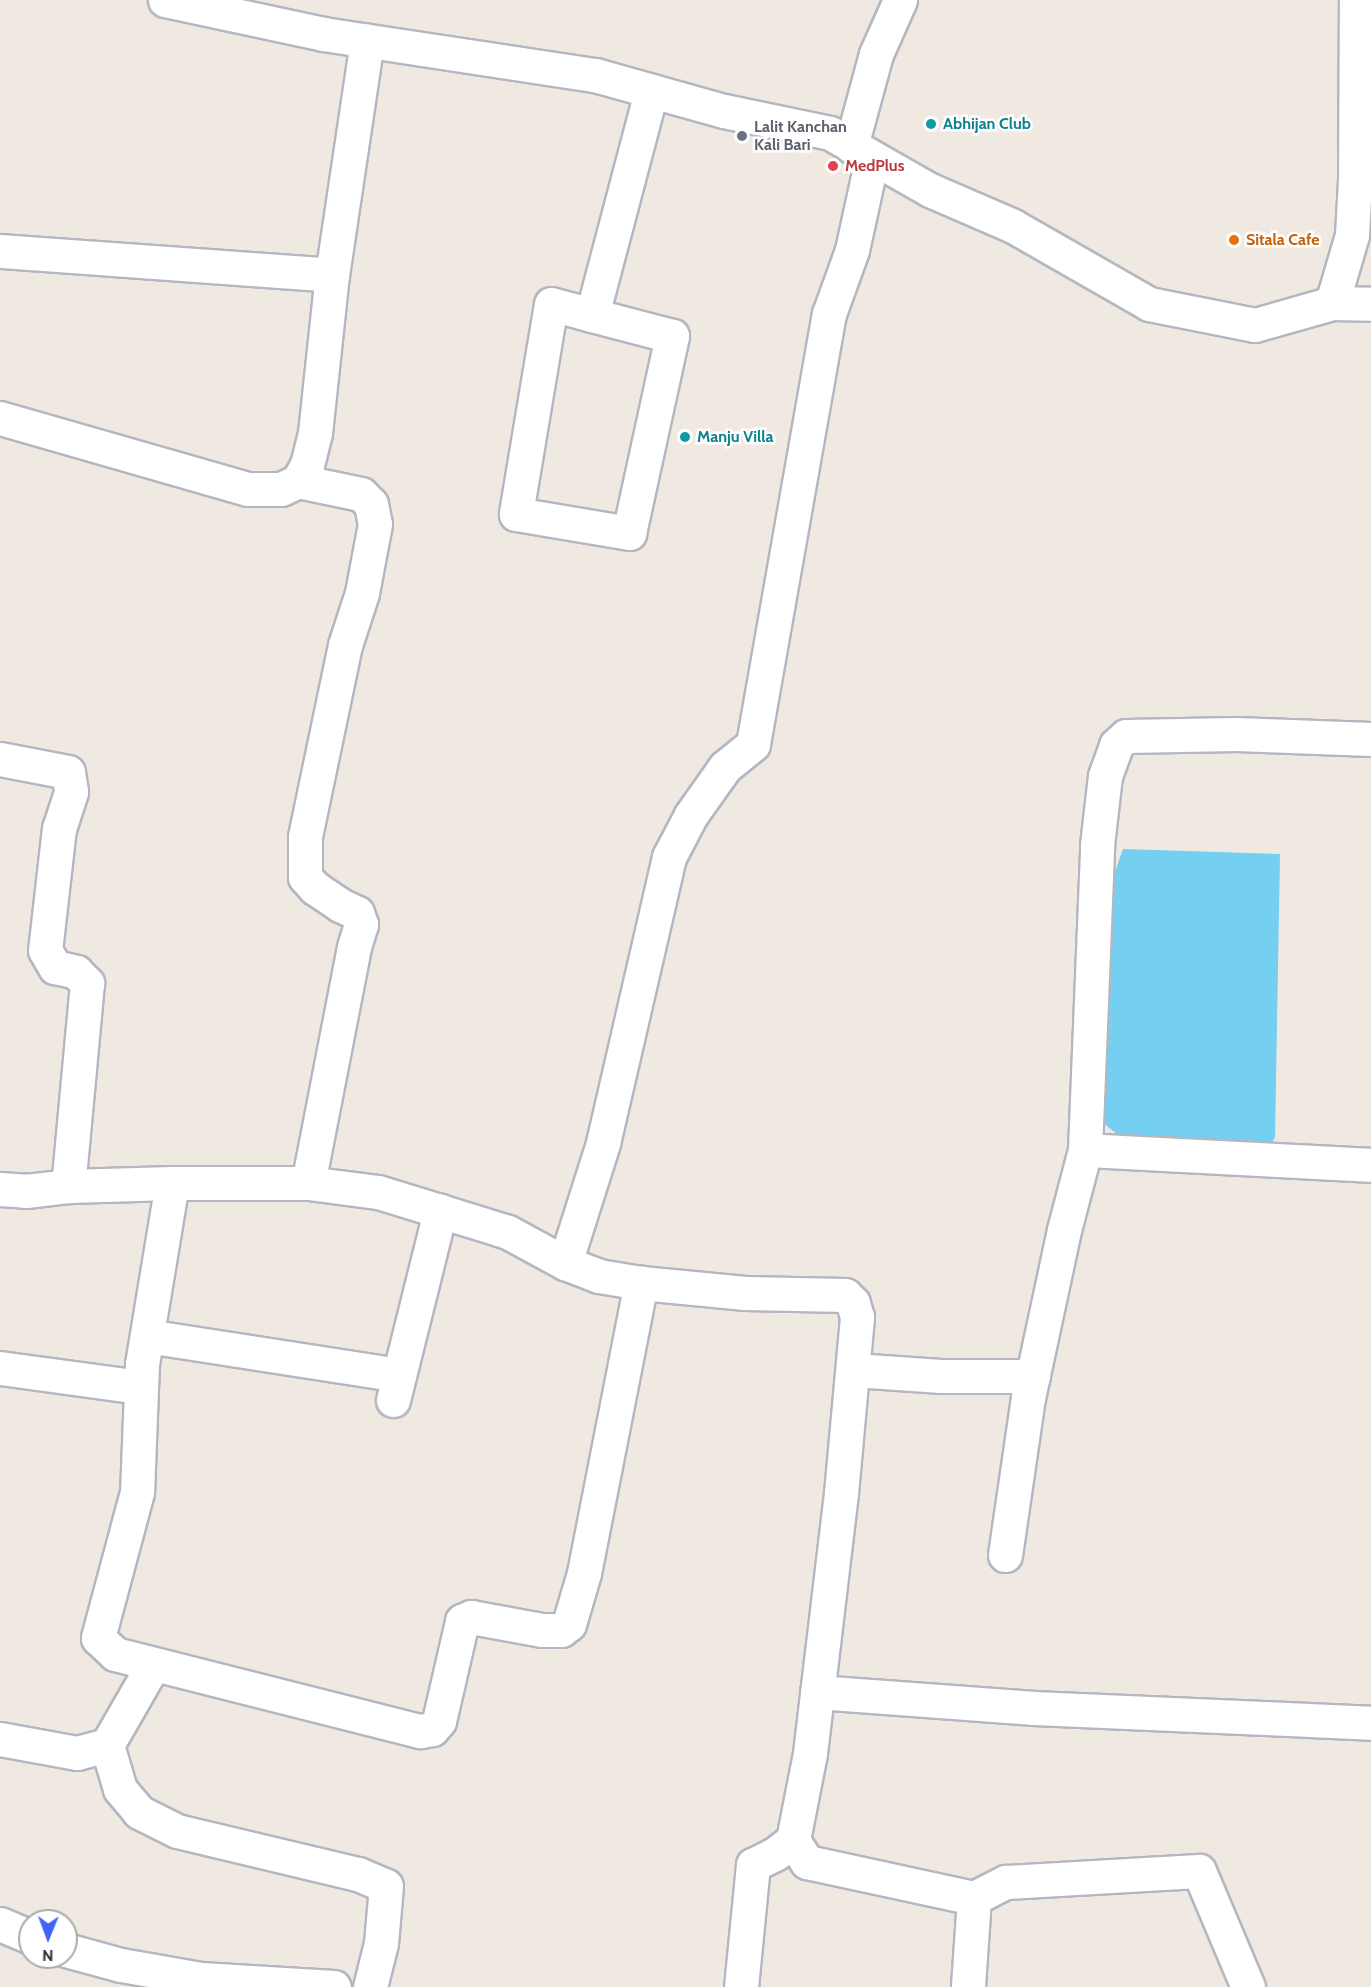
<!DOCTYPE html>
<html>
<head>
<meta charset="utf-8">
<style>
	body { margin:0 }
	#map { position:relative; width:1371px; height:1987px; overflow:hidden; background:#efe9e1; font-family:Cabin,sans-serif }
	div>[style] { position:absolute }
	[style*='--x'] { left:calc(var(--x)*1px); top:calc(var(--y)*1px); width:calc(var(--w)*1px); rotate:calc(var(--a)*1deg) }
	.water>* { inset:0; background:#75cff0 }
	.roads { filter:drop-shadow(2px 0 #b4b7c1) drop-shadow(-2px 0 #b4b7c1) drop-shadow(0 2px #b4b7c1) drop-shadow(0 -2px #b4b7c1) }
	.street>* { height:33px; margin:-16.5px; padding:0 16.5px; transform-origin:16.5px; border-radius:16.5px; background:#fff }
	.dots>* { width:16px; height:16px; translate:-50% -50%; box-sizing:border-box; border:3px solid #fff; border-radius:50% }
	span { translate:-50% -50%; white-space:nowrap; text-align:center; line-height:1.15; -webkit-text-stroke:5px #fff; paint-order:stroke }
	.culture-label { font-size:16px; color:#0d838f; font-weight:700 }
	.left { translate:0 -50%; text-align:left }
	.worship-label { font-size:16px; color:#5b616d; font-weight:700 }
	.health-label { font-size:16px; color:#be3a42; font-weight:700 }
	.food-label { font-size:16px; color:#c56008; font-weight:700 }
	.north { position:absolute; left:18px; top:1909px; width:60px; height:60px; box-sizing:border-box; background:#fff; border:2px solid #ababab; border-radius:50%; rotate:181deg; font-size:16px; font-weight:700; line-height:24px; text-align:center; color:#2e2e2e }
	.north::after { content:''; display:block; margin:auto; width:21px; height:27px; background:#4264fb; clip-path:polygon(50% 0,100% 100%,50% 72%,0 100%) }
</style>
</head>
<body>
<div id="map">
	<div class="water">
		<i style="clip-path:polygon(1123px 849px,1280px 854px,1275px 1137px,1265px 1156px,1134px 1148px,1091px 1113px,1111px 883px)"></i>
	</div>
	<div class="roads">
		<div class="street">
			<i style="--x:165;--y:0;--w:162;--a:12.1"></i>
			<i style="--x:323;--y:34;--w:275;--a:8.6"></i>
			<i style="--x:595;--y:75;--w:134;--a:15.6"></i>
			<i style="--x:724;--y:111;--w:108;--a:11.7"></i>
			<i style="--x:830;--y:133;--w:115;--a:29.7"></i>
			<i style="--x:930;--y:190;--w:90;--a:23.4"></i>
			<i style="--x:1013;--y:226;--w:157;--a:29.8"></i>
			<i style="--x:1149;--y:304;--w:108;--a:11.2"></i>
			<i style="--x:1255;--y:325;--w:80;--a:-15.9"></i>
			<i style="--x:1332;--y:303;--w:39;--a:1"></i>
			<i style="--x:851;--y:146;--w:95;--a:-74.8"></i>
			<i style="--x:876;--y:54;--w:59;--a:-66"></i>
			<i style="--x:0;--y:251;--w:333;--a:4.1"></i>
			<i style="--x:1332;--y:303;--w:71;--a:-73.6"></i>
			<i style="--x:1352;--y:235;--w:56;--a:-86.9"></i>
			<i style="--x:1355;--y:179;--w:179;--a:-89.7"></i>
			<i style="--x:592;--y:315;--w:42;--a:-165"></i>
			<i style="--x:551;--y:304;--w:213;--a:99.5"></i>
			<i style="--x:516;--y:514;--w:115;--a:9.5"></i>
			<i style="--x:629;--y:533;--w:202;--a:-77.7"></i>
			<i style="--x:672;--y:336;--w:83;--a:-165.3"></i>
			<i style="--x:592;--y:315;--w:232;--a:-75.2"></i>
			<i style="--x:0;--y:418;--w:258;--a:16"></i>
			<i style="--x:248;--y:489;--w:33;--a:0"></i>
			<i style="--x:281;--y:489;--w:19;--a:-25"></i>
			<i style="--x:298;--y:481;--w:18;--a:-61"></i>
			<i style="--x:307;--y:465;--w:33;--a:-76"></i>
			<i style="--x:315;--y:433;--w:159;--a:-83.9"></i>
			<i style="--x:332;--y:275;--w:237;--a:-81.5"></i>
			<i style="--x:298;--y:481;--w:64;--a:11.7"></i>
			<i style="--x:361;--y:494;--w:14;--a:45"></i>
			<i style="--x:371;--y:504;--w:20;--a:79"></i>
			<i style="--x:375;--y:524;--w:70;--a:100.7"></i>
			<i style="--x:362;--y:593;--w:55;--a:108.1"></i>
			<i style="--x:345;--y:645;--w:196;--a:101.8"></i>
			<i style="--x:305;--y:837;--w:40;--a:90"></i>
			<i style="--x:305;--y:877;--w:15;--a:48"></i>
			<i style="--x:315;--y:888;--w:30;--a:34"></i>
			<i style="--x:340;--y:905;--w:19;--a:25"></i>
			<i style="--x:357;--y:913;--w:12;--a:70"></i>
			<i style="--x:361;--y:924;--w:24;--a:107"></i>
			<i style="--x:354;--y:947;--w:240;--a:101"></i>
			<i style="--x:0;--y:759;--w:69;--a:10.8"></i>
			<i style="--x:68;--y:772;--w:20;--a:81"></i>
			<i style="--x:71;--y:792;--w:38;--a:108"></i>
			<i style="--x:59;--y:828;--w:123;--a:96.5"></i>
			<i style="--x:45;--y:950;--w:20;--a:60"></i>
			<i style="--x:55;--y:967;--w:22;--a:13"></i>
			<i style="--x:76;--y:972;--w:16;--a:45"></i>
			<i style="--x:87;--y:983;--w:204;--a:95.3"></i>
			<i style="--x:1085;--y:1150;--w:305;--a:-87.7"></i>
			<i style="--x:1097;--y:845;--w:69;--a:-83.4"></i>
			<i style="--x:1105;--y:776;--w:33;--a:-70"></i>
			<i style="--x:1116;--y:745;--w:13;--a:-42"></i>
			<i style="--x:1126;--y:736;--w:110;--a:-1"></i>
			<i style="--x:1236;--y:734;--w:135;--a:2.1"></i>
			<i style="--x:172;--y:1183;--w:183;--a:99.4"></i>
			<i style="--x:142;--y:1364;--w:128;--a:92.2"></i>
			<i style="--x:137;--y:1492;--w:151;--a:105"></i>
			<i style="--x:98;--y:1638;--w:23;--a:43"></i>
			<i style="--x:115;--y:1654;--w:315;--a:14.2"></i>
			<i style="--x:420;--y:1731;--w:12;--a:-9"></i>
			<i style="--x:432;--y:1729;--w:11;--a:-49"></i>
			<i style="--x:439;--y:1721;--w:103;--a:-77"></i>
			<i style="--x:462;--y:1621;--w:10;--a:-24"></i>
			<i style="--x:471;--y:1617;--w:72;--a:10.4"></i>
			<i style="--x:542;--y:1630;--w:19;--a:0"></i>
			<i style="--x:561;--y:1630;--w:10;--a:-37"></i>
			<i style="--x:569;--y:1624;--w:53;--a:-73.6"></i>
			<i style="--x:584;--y:1573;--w:296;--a:-78.9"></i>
			<i style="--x:0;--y:1189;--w:26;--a:4"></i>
			<i style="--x:26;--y:1191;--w:42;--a:-6.8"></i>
			<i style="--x:68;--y:1186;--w:104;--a:-1.7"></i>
			<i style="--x:172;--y:1183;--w:136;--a:0"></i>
			<i style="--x:308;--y:1183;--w:71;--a:7.3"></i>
			<i style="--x:378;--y:1192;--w:65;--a:17"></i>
			<i style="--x:440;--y:1211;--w:71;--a:17.2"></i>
			<i style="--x:508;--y:1232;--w:65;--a:28.5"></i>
			<i style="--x:147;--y:1336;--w:255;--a:8.8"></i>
			<i style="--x:0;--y:1368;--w:142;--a:7.7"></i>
			<i style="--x:854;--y:1370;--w:87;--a:3.9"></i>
			<i style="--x:941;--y:1376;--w:92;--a:0"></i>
			<i style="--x:393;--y:1400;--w:195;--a:-76"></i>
			<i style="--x:1005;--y:1555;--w:159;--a:-81.7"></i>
			<i style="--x:1028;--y:1398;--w:172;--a:-77.9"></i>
			<i style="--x:1064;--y:1230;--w:83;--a:-75.3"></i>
			<i style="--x:1085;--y:1150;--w:286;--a:3"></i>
			<i style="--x:817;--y:1692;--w:218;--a:4.2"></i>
			<i style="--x:1034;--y:1708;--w:337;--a:2.5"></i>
			<i style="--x:0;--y:1739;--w:78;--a:10.3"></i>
			<i style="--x:77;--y:1753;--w:31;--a:-15"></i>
			<i style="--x:107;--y:1745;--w:92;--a:-60.1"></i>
			<i style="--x:107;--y:1745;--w:46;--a:73.5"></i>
			<i style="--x:120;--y:1789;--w:30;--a:50"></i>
			<i style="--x:139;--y:1812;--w:42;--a:26.6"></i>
			<i style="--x:177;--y:1831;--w:186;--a:13.4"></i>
			<i style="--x:358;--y:1874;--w:30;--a:23"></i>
			<i style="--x:386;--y:1886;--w:57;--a:95"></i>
			<i style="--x:381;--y:1943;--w:45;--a:104"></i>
			<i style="--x:793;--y:1840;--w:26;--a:58"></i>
			<i style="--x:807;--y:1862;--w:171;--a:12.2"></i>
			<i style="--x:974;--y:1898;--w:89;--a:93.9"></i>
			<i style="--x:974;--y:1898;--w:36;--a:-27"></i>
			<i style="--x:1006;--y:1882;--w:193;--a:-3.3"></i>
			<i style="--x:1199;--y:1871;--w:126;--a:67.1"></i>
			<i style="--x:0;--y:1924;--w:33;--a:23"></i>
			<i style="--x:66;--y:1950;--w:57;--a:15.3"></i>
			<i style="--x:121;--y:1965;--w:81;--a:9.9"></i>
			<i style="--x:201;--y:1979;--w:133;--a:3.4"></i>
			<i style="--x:741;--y:1987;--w:123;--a:-84.4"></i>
			<i style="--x:753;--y:1865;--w:25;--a:-27"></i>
			<i style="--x:775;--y:1854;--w:23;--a:-38"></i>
			<i style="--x:793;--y:1840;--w:89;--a:-78.9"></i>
			<i style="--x:810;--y:1753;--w:262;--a:-83.2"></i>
			<i style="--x:841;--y:1493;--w:177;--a:-84.8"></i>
			<i style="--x:857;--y:1317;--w:15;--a:-106"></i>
			<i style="--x:853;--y:1303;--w:11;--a:-135"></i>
			<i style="--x:845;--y:1295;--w:100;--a:-178.9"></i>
			<i style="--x:745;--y:1293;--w:104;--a:-174.5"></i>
			<i style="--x:641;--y:1283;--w:43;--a:-170.5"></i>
			<i style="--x:599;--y:1276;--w:36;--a:-159"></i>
			<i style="--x:565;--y:1263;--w:126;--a:-72.4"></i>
			<i style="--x:603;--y:1143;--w:294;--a:-77"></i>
			<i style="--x:669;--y:857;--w:47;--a:-62.4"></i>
			<i style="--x:691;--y:815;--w:59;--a:-54.7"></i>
			<i style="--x:725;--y:767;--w:36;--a:-39"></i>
			<i style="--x:753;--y:744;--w:437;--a:-80"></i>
			<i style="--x:829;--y:314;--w:68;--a:-70.2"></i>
			<i style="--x:852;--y:250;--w:94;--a:-77.7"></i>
		</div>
	</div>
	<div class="dots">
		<i style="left:931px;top:124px;background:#0f9aa8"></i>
		<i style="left:742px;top:136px;background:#6b7280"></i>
		<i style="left:833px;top:166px;background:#e0444e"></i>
		<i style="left:1234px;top:240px;background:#e8710a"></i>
		<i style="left:685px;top:437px;background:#0f9aa8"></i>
	</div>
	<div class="culture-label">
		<span class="left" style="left:943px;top:124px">Abhijan Club</span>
		<span class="left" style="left:697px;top:437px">Manju Villa</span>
	</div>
	<div class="worship-label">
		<span class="left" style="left:754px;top:136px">Lalit Kanchan<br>Kali Bari</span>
	</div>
	<div class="health-label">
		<span class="left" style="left:845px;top:166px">MedPlus</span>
	</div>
	<div class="food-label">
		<span class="left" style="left:1246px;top:240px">Sitala Cafe</span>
	</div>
	<div class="north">N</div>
</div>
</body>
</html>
